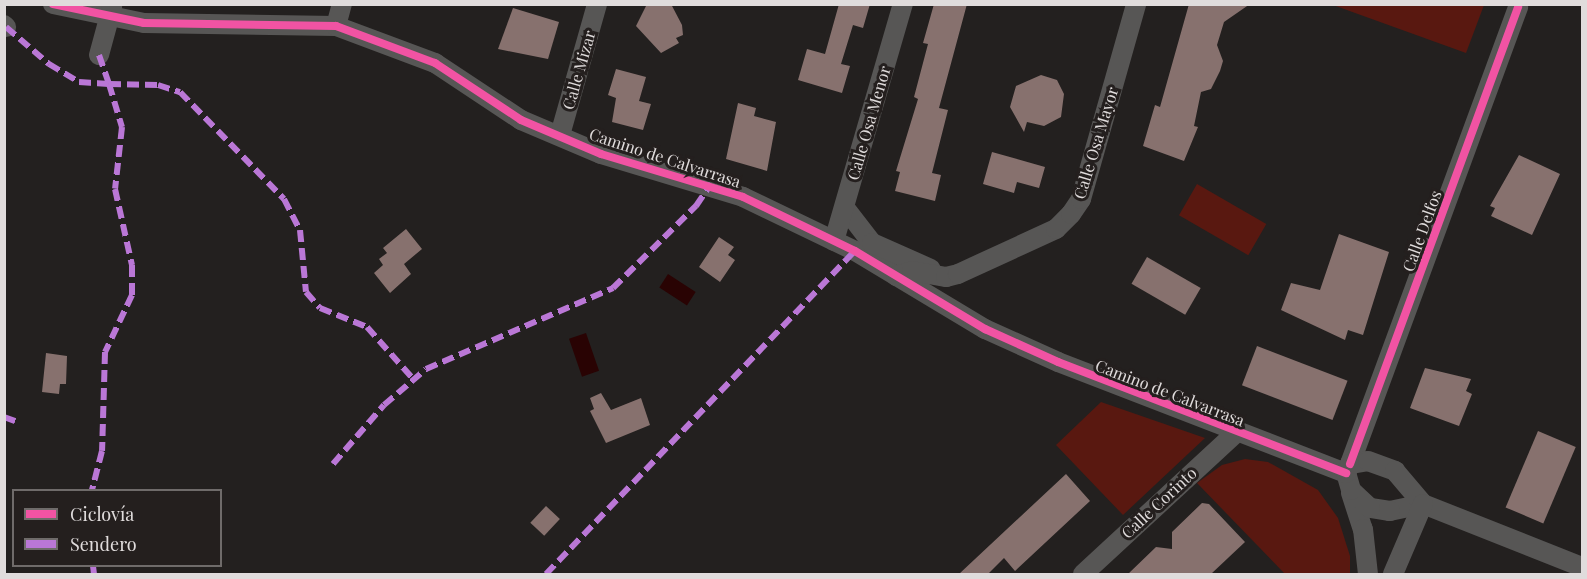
<!DOCTYPE html>
<html>
<head>
<meta charset="utf-8">
<style>
	body { margin:0 }
	#map { position:relative; width:1587px; height:579px; overflow:hidden; background:#23201f; font-family:"Playfair Display",serif }
	div>[style] { position:absolute }
	[style*='--x'] { left:calc(var(--x)*1px); top:calc(var(--y)*1px); width:calc(var(--w)*1px); rotate:calc(var(--a)*1deg) }
	.green>* { inset:0; background:#591810; transform-origin:0 0 }
	.water>* { inset:0; background:#290303; transform-origin:0 0 }
	.building>* { inset:0; background:#87716e; transform-origin:0 0 }
	.minor>* { height:20px; margin:-10px; padding:0 10px; transform-origin:10px; border-radius:10px; background:#575655 }
	.quiet>* { height:6px; margin-top:-3px; transform-origin:0; background:repeating-linear-gradient(90deg,#ba77d6 0 12px,transparent 0 18px) }
	.cycleway>* { height:8px; margin:-4px; padding:0 4px; transform-origin:4px; border-radius:4px; background:#f153a3 }
	span { translate:-50% -50%; white-space:nowrap; text-align:center; line-height:1.15; -webkit-text-stroke:6px #241f1e; paint-order:stroke }
	.street-label { font-size:16px; color:#e0dcdc }
	.frame { position:absolute; inset:0; border:6px solid #e0dcdc; pointer-events:none }
	.legend { position:absolute; left:12px; top:489px; width:210px; height:78px; box-sizing:border-box; background:#241f1e; border:2px solid #6f6b6a; margin:0; padding:8px 10px; list-style:none; font-size:18px; color:#e0dcdc }
	.legend li { display:flex; align-items:center; gap:12px; height:30px }
	.legend b { width:30px; border:2px solid #6f6b6a }
</style>
</head>
<body>
<div id="map">
	<div class="green">
		<i style="clip-path:polygon(1333px 5px,1484px 4px,1484px 5px,1466px 53px)"></i>
		<i style="left:1197px;top:184px;width:80px;height:36px;rotate:30deg"></i>
		<i style="clip-path:polygon(1101px 402px,1205px 438px,1123px 515px,1056px 445px)"></i>
		<i style="clip-path:polygon(1245px 459px,1268px 462px,1318px 490px,1338px 518px,1350px 556px,1350px 574px,1285px 574px,1197px 483px,1222px 465px)"></i>
	</div>
	<div class="water">
		<i style="left:668px;top:274px;width:33px;height:16px;rotate:33deg"></i>
		<i style="left:586px;top:333px;width:40px;height:18px;rotate:71deg"></i>
	</div>
	<div class="building">
		<i style="clip-path:polygon(647px 4px,671px 4px,682px 25px,683px 35px,676px 38px,679px 43px,661px 53px,636px 26px)"></i>
		<i style="clip-path:polygon(839px 4px,870px 4px,863px 28px,853px 25px,841px 64px,850px 66px,842px 93px,798px 80px,807px 49px,825px 54px)"></i>
		<i style="clip-path:polygon(934px 4px,967px 4px,939px 108px,948px 110px,932px 173px,941px 175px,935px 201px,895px 191px,900px 172px,896px 171px,918px 99px,914px 97px,928px 44px,923px 43px)"></i>
		<i style="clip-path:polygon(1189px 4px,1250px 4px,1224px 22px,1217px 45px,1223px 61px,1220px 71px,1211px 89px,1201px 92px,1194px 126px,1198px 127px,1184px 161px,1143px 146px,1155px 105px,1160px 107px)"></i>
		<i style="clip-path:polygon(513px 8px,559px 22px,548px 59px,498px 49px)"></i>
		<i style="clip-path:polygon(616px 69px,646px 77px,639px 101px,651px 104px,643px 130px,612px 122px,616px 98px,608px 95px)"></i>
		<i style="clip-path:polygon(1041px 75px,1057px 80px,1064px 94px,1061px 117px,1044px 126px,1027px 122px,1024px 132px,1010px 107px,1016px 86px)"></i>
		<i style="clip-path:polygon(738px 103px,756px 108px,754px 116px,776px 122px,767px 171px,726px 159px)"></i>
		<i style="clip-path:polygon(992px 152px,1045px 167px,1039px 188px,1017px 182px,1014px 193px,983px 184px)"></i>
		<i style="clip-path:polygon(1519px 155px,1560px 174px,1532px 235px,1491px 216px,1495px 208px,1490px 206px)"></i>
		<i style="clip-path:polygon(406px 229px,422px 249px,404px 264px,411px 274px,390px 293px,374px 273px,383px 265px,379px 259px,387px 253px,383px 248px)"></i>
		<i style="clip-path:polygon(1339px 234px,1389px 252px,1363px 335px,1348px 330px,1345px 340px,1281px 310px,1291px 283px,1320px 290px)"></i>
		<i style="clip-path:polygon(719px 237px,734px 247px,728px 255px,735px 260px,720px 282px,699px 267px)"></i>
		<i style="left:1147px;top:257px;width:62px;height:31px;rotate:30deg"></i>
		<i style="left:1257px;top:346px;width:97px;height:42px;rotate:21deg"></i>
		<i style="clip-path:polygon(46px 353px,67px 356px,66px 384px,60px 384px,59px 394px,42px 392px)"></i>
		<i style="clip-path:polygon(1425px 368px,1471px 379px,1466px 391px,1472px 394px,1459px 426px,1410px 408px)"></i>
		<i style="clip-path:polygon(601px 393px,611px 410px,641px 398px,650px 425px,606px 443px,590px 411px,594px 409px,590px 398px)"></i>
		<i style="left:1538px;top:431px;width:41px;height:83px;rotate:23deg"></i>
		<i style="clip-path:polygon(1066px 474px,1090px 501px,1015px 571px,1004px 558px,988px 574px,959px 574px)"></i>
		<i style="clip-path:polygon(1202px 503px,1209px 504px,1245px 542px,1211px 574px,1128px 574px,1156px 547px,1172px 549px,1172px 532px)"></i>
		<i style="left:546px;top:506px;width:19px;height:23px;rotate:43deg"></i>
	</div>
	<div class="minor">
		<i style="--x:53;--y:4;--w:93;--a:11.8"></i>
		<i style="--x:144;--y:23;--w:192;--a:0.9"></i>
		<i style="--x:336;--y:26;--w:106;--a:20.5"></i>
		<i style="--x:435;--y:63;--w:103;--a:33.5"></i>
		<i style="--x:521;--y:120;--w:87;--a:23"></i>
		<i style="--x:601;--y:154;--w:148;--a:16.8"></i>
		<i style="--x:743;--y:197;--w:124;--a:25.7"></i>
		<i style="--x:855;--y:251;--w:152;--a:31"></i>
		<i style="--x:985;--y:329;--w:80;--a:24.3"></i>
		<i style="--x:1058;--y:362;--w:309;--a:21.1"></i>
		<i style="--x:4;--y:25;--w:3;--a:45"></i>
		<i style="--x:336;--y:26;--w:23;--a:-75"></i>
		<i style="--x:99;--y:55;--w:50;--a:-74.8"></i>
		<i style="--x:560;--y:135;--w:136;--a:-74.2"></i>
		<i style="--x:845;--y:208;--w:44;--a:52.4"></i>
		<i style="--x:872;--y:243;--w:64;--a:23.8"></i>
		<i style="--x:834;--y:241;--w:247;--a:-73.8"></i>
		<i style="--x:896;--y:276;--w:17;--a:-17"></i>
		<i style="--x:912;--y:271;--w:35;--a:10"></i>
		<i style="--x:946;--y:277;--w:12;--a:-14"></i>
		<i style="--x:958;--y:274;--w:108;--a:-24.7"></i>
		<i style="--x:1056;--y:229;--w:21;--a:-45"></i>
		<i style="--x:1071;--y:214;--w:18;--a:-56"></i>
		<i style="--x:1081;--y:199;--w:203;--a:-74.2"></i>
		<i style="--x:1350;--y:464;--w:487;--a:-69.8"></i>
		<i style="--x:1351;--y:493;--w:38;--a:72"></i>
		<i style="--x:1363;--y:529;--w:45;--a:83.7"></i>
		<i style="--x:1423;--y:504;--w:34;--a:168"></i>
		<i style="--x:1390;--y:511;--w:20;--a:-171"></i>
		<i style="--x:1370;--y:508;--w:26;--a:-137"></i>
		<i style="--x:1351;--y:490;--w:18;--a:-106"></i>
		<i style="--x:1346;--y:473;--w:10;--a:-66"></i>
		<i style="--x:1350;--y:464;--w:18;--a:-9"></i>
		<i style="--x:1368;--y:461;--w:29;--a:20"></i>
		<i style="--x:1395;--y:471;--w:43;--a:49.7"></i>
		<i style="--x:1423;--y:504;--w:171;--a:21.6"></i>
		<i style="--x:1083;--y:574;--w:208;--a:-42.7"></i>
		<i style="--x:1393;--y:574;--w:76;--a:-66.8"></i>
	</div>
	<div class="quiet">
		<i style="--x:6;--y:27;--w:57;--a:40.7"></i>
		<i style="--x:49;--y:64;--w:35;--a:31"></i>
		<i style="--x:79;--y:82;--w:30;--a:4"></i>
		<i style="--x:109;--y:84;--w:45;--a:73.2"></i>
		<i style="--x:122;--y:127;--w:62;--a:96.4"></i>
		<i style="--x:115;--y:189;--w:78;--a:77.4"></i>
		<i style="--x:132;--y:265;--w:30;--a:90"></i>
		<i style="--x:132;--y:295;--w:63;--a:115.3"></i>
		<i style="--x:105;--y:352;--w:99;--a:91.7"></i>
		<i style="--x:102;--y:451;--w:40;--a:104.4"></i>
		<i style="--x:99;--y:55;--w:31;--a:71"></i>
		<i style="--x:109;--y:84;--w:49;--a:1.2"></i>
		<i style="--x:158;--y:85;--w:23;--a:18"></i>
		<i style="--x:180;--y:92;--w:149;--a:45.8"></i>
		<i style="--x:284;--y:199;--w:35;--a:63"></i>
		<i style="--x:300;--y:230;--w:62;--a:84.5"></i>
		<i style="--x:306;--y:292;--w:21;--a:49"></i>
		<i style="--x:320;--y:308;--w:51;--a:22"></i>
		<i style="--x:367;--y:327;--w:71;--a:48.4"></i>
		<i style="--x:4;--y:417;--w:12;--a:20"></i>
		<i style="--x:333;--y:464;--w:78;--a:-49.2"></i>
		<i style="--x:384;--y:405;--w:55;--a:-40.6"></i>
		<i style="--x:426;--y:369;--w:204;--a:-23.4"></i>
		<i style="--x:613;--y:288;--w:117;--a:-44.7"></i>
		<i style="--x:696;--y:206;--w:27;--a:-56"></i>
		<i style="--x:93;--y:566;--w:8;--a:83"></i>
		<i style="--x:546;--y:574;--w:447;--a:-46.3"></i>
	</div>
	<div class="cycleway">
		<i style="--x:53;--y:4;--w:93;--a:11.8"></i>
		<i style="--x:144;--y:23;--w:192;--a:0.9"></i>
		<i style="--x:336;--y:26;--w:106;--a:20.5"></i>
		<i style="--x:435;--y:63;--w:103;--a:33.5"></i>
		<i style="--x:521;--y:120;--w:87;--a:23"></i>
		<i style="--x:601;--y:154;--w:148;--a:16.8"></i>
		<i style="--x:743;--y:197;--w:124;--a:25.7"></i>
		<i style="--x:855;--y:251;--w:152;--a:31"></i>
		<i style="--x:985;--y:329;--w:80;--a:24.3"></i>
		<i style="--x:1058;--y:362;--w:309;--a:21.1"></i>
		<i style="--x:1350;--y:464;--w:487;--a:-69.8"></i>
	</div>
	<div class="street-label">
		<span style="left:579px;top:70px;rotate:-74deg">Calle Mizar</span>
		<span style="left:869px;top:123px;rotate:-74deg">Calle Osa Menor</span>
		<span style="left:1096px;top:143px;rotate:-73deg">Calle Osa Mayor</span>
		<span style="left:665px;top:158px;rotate:18deg">Camino de Calvarrasa</span>
		<span style="left:1422px;top:231px;rotate:-70deg">Calle Delfos</span>
		<span style="left:1170px;top:393px;rotate:21deg">Camino de Calvarrasa</span>
		<span style="left:1159px;top:503px;rotate:-43deg">Calle Corinto</span>
	</div>
	<div class="frame"></div>
	<ul class="legend">
	<li><b style="height:8px;background:#f153a3"></b>Ciclovía</li>
	<li><b style="height:8px;background:#ba77d6"></b>Sendero</li>
	</ul>
</div>
</body>
</html>
